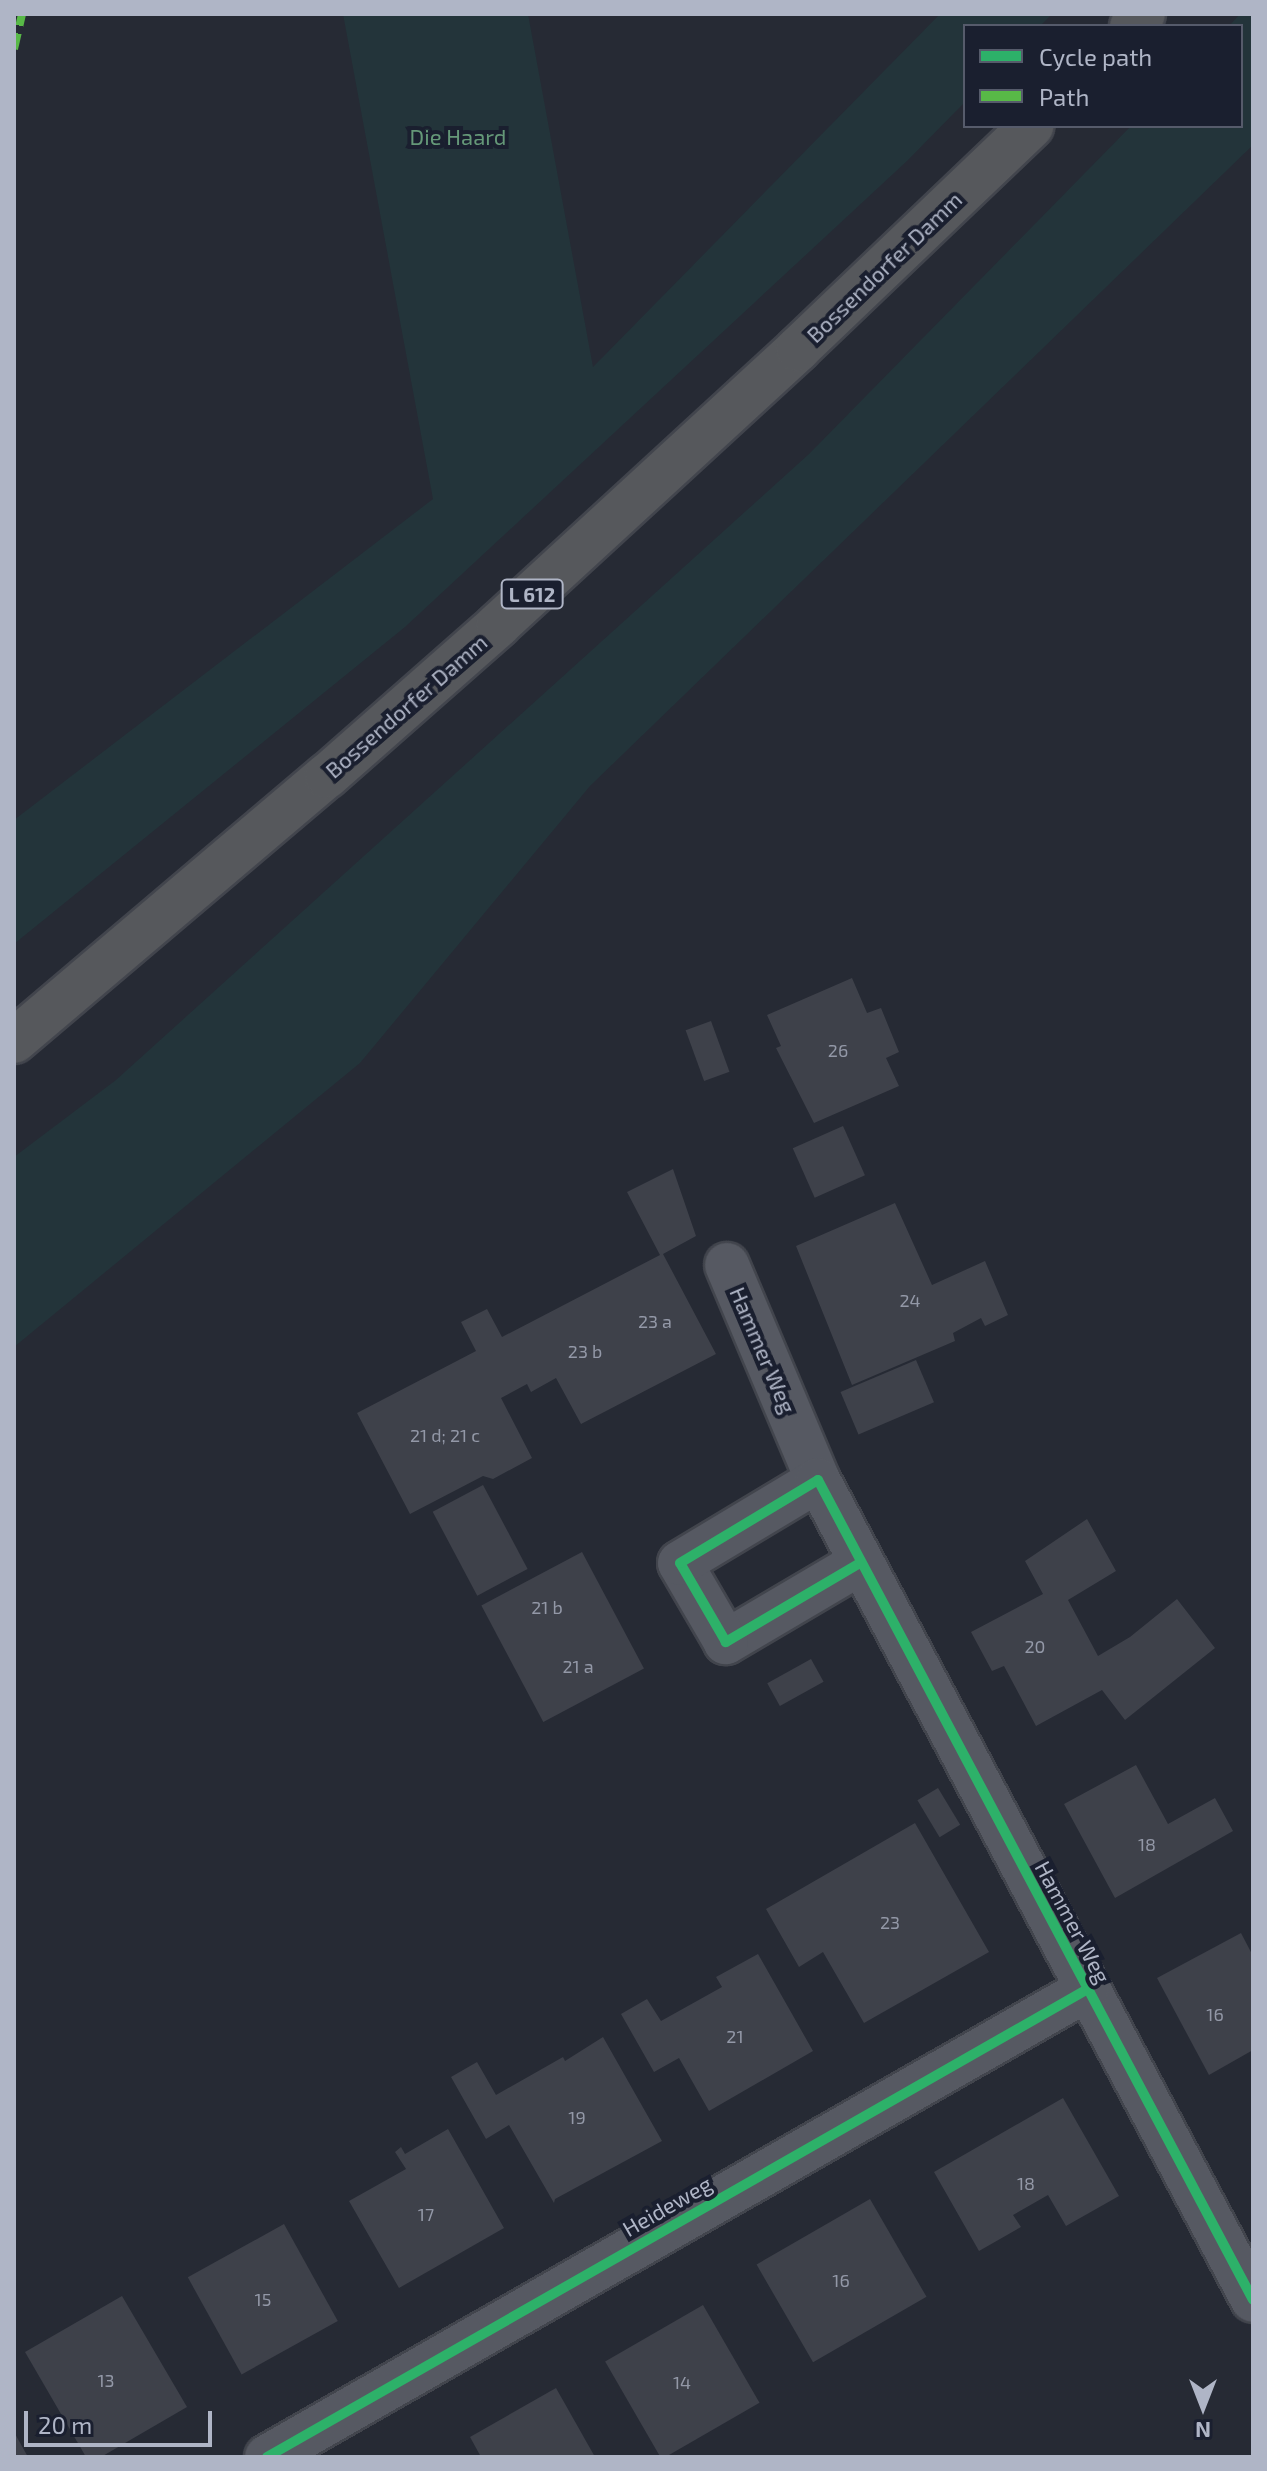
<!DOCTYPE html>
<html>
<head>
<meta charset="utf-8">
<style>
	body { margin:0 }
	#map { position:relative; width:1267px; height:2471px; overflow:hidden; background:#262a34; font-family:"Exo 2",sans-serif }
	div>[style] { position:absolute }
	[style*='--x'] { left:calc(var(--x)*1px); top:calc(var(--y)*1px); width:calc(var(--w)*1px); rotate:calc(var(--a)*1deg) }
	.green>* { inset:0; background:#23343a }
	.building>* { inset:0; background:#3e414a; transform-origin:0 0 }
	.roads { filter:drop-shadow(2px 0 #42454d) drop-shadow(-2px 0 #42454d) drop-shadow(0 2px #42454d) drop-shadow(0 -2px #42454d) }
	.minor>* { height:44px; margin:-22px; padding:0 22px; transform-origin:22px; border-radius:22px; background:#565962 }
	.highway>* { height:44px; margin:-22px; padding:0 22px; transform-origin:22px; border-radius:22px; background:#56585c }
	.quiet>* { height:8px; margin-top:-4px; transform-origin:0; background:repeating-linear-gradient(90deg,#58b947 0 16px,transparent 0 24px) }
	.cycleway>* { height:10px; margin:-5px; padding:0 5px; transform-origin:5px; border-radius:5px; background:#2db169 }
	span { translate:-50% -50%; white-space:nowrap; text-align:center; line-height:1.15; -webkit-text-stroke:8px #1a1f2f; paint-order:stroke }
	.number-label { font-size:18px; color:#9398a7 }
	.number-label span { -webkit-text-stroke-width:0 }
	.shield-label span { padding:2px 6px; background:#1a1f2f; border:2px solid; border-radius:6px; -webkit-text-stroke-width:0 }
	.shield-label { font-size:20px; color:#afb5c6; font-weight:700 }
	.park-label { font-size:22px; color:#659878 }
	.street-label { font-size:22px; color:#afb5c6 }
	.frame { position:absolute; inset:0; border:16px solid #afb5c6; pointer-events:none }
	.legend { position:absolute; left:963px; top:24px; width:280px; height:104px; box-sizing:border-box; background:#1a1f2f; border:2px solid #565b6b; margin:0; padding:10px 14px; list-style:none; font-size:24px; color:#afb5c6 }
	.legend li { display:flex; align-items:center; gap:16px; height:40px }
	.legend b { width:40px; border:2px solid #565b6b }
	.north { position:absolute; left:1163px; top:2367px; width:80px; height:80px; -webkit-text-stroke:6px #1a1f2f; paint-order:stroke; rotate:180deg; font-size:22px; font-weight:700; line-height:32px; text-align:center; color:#afb5c6 }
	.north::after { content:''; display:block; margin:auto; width:28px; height:36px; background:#afb5c6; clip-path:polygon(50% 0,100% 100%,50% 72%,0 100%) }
	.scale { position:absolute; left:24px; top:2411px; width:188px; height:36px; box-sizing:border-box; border:4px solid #afb5c6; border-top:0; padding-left:10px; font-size:24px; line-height:28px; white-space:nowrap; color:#afb5c6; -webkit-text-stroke:6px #1a1f2f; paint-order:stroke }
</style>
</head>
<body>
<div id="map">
	<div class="green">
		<i style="clip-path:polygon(343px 14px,528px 14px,593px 367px,940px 14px,1052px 14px,1040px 26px,965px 26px,965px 102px,907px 161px,405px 627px,14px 944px,14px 820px,433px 499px)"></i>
		<i style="clip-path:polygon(1240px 14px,1253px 14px,1253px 145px,590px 786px,360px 1063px,14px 1347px,14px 1157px,116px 1080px,809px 454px,1131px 126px,1241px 126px,1241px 26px,1229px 26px)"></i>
	</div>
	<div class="building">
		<i style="clip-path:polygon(852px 978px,867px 1013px,881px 1008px,899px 1052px,886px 1058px,899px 1086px,814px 1123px,776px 1048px,781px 1046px,767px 1015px)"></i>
		<i style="left:711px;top:1021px;width:54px;height:27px;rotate:70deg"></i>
		<i style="left:843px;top:1126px;width:54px;height:55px;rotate:66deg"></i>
		<i style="clip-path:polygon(673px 1169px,696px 1236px,663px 1254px,716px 1354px,581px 1424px,556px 1378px,531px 1392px,527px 1384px,501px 1398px,532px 1458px,493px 1479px,483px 1476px,410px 1514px,357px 1413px,476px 1351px,461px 1322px,487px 1309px,502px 1337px,660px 1255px,627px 1192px)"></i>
		<i style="clip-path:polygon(895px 1203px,932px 1285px,985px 1261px,1008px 1315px,985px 1326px,981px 1318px,953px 1333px,955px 1341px,852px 1385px,796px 1246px)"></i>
		<i style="left:916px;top:1360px;width:46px;height:82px;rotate:67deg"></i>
		<i style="left:483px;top:1485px;width:95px;height:57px;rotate:62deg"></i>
		<i style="clip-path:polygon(1087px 1519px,1116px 1571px,1068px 1600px,1098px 1656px,1130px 1637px,1177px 1599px,1215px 1648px,1125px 1720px,1102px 1690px,1036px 1726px,1004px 1666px,992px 1671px,971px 1632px,1043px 1594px,1025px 1561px)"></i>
		<i style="left:582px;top:1552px;width:132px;height:114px;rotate:62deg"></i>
		<i style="left:811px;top:1659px;width:26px;height:50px;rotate:61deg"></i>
		<i style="clip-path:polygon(1136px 1765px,1168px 1824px,1215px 1798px,1233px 1831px,1115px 1898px,1064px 1804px)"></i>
		<i style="left:938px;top:1788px;width:43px;height:24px;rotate:59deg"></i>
		<i style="clip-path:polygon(915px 1823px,989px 1952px,864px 2023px,823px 1952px,799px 1967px,766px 1909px)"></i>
		<i style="clip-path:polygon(1241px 1933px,1253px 1956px,1253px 2050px,1209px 2075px,1157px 1978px)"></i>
		<i style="clip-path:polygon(758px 1954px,813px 2051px,709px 2111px,679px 2058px,654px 2072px,621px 2014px,647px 1999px,661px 2021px,722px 1987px,716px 1977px)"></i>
		<i style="clip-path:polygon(603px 2037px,662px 2141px,555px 2199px,554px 2203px,509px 2125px,486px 2139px,451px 2077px,477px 2062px,496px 2095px,563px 2057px,565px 2061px)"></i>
		<i style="clip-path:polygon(1063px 2098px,1119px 2196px,1066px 2226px,1048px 2195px,1013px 2215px,1021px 2227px,979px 2251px,934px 2172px)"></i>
		<i style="clip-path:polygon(448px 2129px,504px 2228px,399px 2288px,349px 2201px,406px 2169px,395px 2152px,401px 2147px,405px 2154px)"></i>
		<i style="left:870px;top:2199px;width:113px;height:131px;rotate:60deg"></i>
		<i style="left:284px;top:2224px;width:111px;height:110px;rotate:61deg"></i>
		<i style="clip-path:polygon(122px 2296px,187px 2407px,101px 2457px,86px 2457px,25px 2352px)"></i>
		<i style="left:703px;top:2305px;width:113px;height:113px;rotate:60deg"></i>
		<i style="clip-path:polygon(556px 2388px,595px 2457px,481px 2457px,470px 2437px)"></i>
		<i style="clip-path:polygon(14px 2432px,28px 2457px,14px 2457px)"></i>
	</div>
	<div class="roads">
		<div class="minor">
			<i style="--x:727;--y:1265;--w:233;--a:67.1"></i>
			<i style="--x:860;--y:1563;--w:156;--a:149.5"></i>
			<i style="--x:726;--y:1642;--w:91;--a:-120.2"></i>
			<i style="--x:680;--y:1563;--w:161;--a:-31"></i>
			<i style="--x:818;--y:1480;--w:928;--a:62.05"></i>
			<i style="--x:267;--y:2457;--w:943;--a:-29.69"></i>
		</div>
		<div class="highway">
			<i style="--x:1132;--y:26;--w:16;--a:-47"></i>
			<i style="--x:14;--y:1041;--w:410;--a:-40.3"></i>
			<i style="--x:327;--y:776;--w:228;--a:-41.4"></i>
			<i style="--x:498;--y:625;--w:408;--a:-42.6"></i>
			<i style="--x:798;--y:349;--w:323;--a:-43.7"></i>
		</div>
	</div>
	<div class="quiet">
		<i style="--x:14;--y:49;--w:36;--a:-77"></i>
	</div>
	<div class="cycleway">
		<i style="--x:860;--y:1563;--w:156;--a:149.5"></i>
		<i style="--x:726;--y:1642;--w:91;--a:-120.2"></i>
		<i style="--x:680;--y:1563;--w:161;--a:-31"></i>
		<i style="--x:818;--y:1480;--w:928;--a:62.05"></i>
		<i style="--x:267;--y:2457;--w:943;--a:-29.69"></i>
	</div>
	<div class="number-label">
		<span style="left:838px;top:1050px">26</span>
		<span style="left:910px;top:1300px">24</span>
		<span style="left:655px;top:1321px">23 a</span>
		<span style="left:585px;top:1351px">23 b</span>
		<span style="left:445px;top:1435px">21 d; 21 c</span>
		<span style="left:547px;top:1607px">21 b</span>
		<span style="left:1035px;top:1646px">20</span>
		<span style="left:578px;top:1666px">21 a</span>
		<span style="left:1147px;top:1844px">18</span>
		<span style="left:890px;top:1922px">23</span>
		<span style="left:1215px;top:2014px">16</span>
		<span style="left:735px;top:2036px">21</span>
		<span style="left:577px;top:2117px">19</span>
		<span style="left:1026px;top:2183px">18</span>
		<span style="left:426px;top:2214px">17</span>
		<span style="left:841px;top:2280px">16</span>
		<span style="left:263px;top:2299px">15</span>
		<span style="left:106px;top:2380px">13</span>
		<span style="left:682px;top:2382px">14</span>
	</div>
	<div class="shield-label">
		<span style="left:532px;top:594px">L 612</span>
	</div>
	<div class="park-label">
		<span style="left:458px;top:137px">Die Haard</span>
	</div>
	<div class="street-label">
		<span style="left:884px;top:267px;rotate:-44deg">Bossendorfer Damm</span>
		<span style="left:406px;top:706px;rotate:-41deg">Bossendorfer Damm</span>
		<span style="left:763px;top:1350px;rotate:67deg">Hammer Weg</span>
		<span style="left:1073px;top:1922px;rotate:62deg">Hammer Weg</span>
		<span style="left:667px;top:2206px;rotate:-30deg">Heideweg</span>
	</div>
	<div class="frame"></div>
	<ul class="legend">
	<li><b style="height:10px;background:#2db169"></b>Cycle path</li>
	<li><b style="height:10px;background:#58b947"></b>Path</li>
	</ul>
	<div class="north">N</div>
	<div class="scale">20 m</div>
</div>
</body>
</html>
